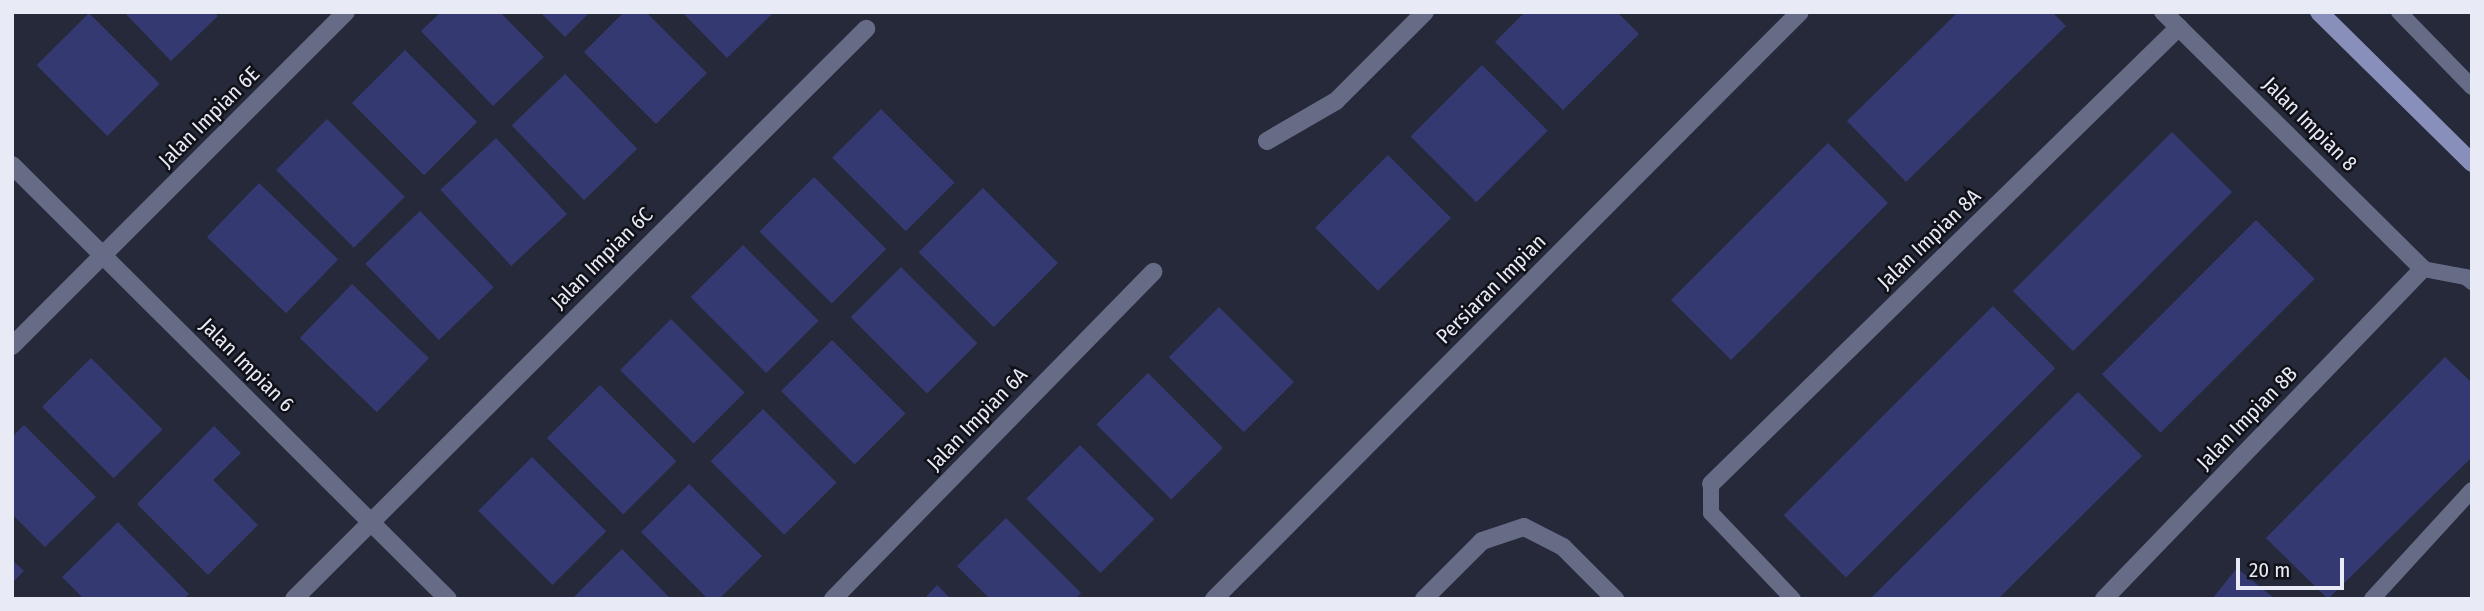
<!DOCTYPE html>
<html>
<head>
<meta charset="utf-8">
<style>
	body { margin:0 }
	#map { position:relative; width:2484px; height:611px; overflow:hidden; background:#262939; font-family:"Fira Sans Condensed",sans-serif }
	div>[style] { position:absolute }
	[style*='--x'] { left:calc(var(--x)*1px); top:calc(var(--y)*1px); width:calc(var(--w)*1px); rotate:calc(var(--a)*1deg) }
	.building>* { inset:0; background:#343a71; transform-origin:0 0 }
	.lane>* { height:16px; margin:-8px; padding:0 8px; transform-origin:8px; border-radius:8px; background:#666b86 }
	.street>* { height:18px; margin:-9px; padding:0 9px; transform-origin:9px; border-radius:9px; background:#666b86 }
	.secondary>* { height:18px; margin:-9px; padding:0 9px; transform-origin:9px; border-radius:9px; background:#878fba }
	span { translate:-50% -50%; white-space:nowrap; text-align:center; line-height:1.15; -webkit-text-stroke:5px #111219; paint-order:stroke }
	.street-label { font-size:21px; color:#e8ebf5 }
	.frame { position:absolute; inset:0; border:14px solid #e8ebf5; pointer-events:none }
	.scale { position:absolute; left:2236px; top:558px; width:108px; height:32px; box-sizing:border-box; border:4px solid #e8ebf5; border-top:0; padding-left:9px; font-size:21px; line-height:24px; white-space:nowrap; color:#e8ebf5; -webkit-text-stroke:5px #111219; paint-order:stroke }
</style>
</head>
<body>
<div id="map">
	<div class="building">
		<i style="clip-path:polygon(124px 12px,214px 12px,218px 16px,171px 61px)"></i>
		<i style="clip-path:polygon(441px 12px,500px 12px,544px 57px,493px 106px,421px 31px)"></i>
		<i style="clip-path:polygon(540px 12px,590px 12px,565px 37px)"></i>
		<i style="clip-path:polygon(624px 12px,646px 12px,707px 73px,656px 124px,584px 52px)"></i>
		<i style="clip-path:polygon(682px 12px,774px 12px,727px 58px)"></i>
		<i style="clip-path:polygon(1525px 12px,1617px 12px,1639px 34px,1563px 110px,1495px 42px)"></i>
		<i style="clip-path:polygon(1958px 12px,2052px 12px,2066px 26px,1906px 182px,1847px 121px)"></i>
		<i style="left:89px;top:13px;width:100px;height:74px;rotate:45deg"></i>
		<i style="left:405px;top:50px;width:102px;height:75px;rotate:45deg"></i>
		<i style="left:1482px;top:65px;width:93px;height:101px;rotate:45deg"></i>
		<i style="left:565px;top:74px;width:104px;height:74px;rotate:46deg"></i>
		<i style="left:881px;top:109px;width:104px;height:69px;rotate:45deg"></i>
		<i style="left:327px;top:119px;width:110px;height:72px;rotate:45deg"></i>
		<i style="left:2172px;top:132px;width:85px;height:225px;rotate:45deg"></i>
		<i style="left:496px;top:138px;width:104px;height:76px;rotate:47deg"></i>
		<i style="left:1828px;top:143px;width:85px;height:222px;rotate:45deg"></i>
		<i style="left:1388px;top:155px;width:89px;height:103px;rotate:45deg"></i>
		<i style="left:814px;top:177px;width:102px;height:77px;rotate:45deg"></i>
		<i style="left:259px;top:183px;width:110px;height:75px;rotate:44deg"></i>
		<i style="left:983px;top:188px;width:106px;height:91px;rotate:45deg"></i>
		<i style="left:420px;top:211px;width:106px;height:76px;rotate:46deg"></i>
		<i style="left:2256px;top:220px;width:83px;height:218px;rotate:45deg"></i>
		<i style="left:743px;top:245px;width:107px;height:74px;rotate:45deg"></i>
		<i style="left:901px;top:267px;width:108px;height:71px;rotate:45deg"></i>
		<i style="left:352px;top:284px;width:107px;height:75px;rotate:44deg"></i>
		<i style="left:1993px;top:306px;width:88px;height:296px;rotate:45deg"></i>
		<i style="left:1219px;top:307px;width:106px;height:71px;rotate:45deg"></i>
		<i style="left:671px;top:319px;width:104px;height:72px;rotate:45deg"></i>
		<i style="left:832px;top:340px;width:104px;height:72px;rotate:45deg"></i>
		<i style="clip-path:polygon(2445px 357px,2472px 383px,2472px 457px,2328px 599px,2266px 538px)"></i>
		<i style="left:91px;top:358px;width:101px;height:69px;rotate:45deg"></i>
		<i style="left:1148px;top:373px;width:106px;height:73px;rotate:45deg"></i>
		<i style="left:600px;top:385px;width:108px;height:75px;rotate:45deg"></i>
		<i style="clip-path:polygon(2078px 392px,2142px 456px,1998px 599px,1870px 599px)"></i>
		<i style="left:763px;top:409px;width:104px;height:74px;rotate:45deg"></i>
		<i style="clip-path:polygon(24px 425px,96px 497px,45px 547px,12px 514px,12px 437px)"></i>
		<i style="clip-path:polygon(214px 426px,241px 453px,213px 480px,258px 525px,208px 575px,137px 504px)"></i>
		<i style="left:1080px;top:445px;width:105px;height:76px;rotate:45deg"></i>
		<i style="left:532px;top:457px;width:105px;height:76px;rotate:45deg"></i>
		<i style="clip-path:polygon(689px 484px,762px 556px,719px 599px,708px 599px,641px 532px)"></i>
		<i style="clip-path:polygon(1006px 518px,1081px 593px,1075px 599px,990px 599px,957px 566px)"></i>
		<i style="clip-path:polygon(118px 522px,189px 594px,184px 599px,84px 599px,62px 577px)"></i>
		<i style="clip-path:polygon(622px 549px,671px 599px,572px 599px)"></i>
		<i style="clip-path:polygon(12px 560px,24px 571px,12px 583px)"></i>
		<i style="clip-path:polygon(2237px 568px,2275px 599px,2212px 599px)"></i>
		<i style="clip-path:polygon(937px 585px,951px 599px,924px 599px)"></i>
	</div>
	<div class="lane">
		<i style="--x:2399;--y:12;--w:105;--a:45.8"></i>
		<i style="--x:2423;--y:269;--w:44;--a:10.5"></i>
		<i style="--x:2466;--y:277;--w:8;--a:40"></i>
		<i style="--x:1711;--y:484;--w:29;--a:90"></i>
		<i style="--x:1711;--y:513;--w:119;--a:46.4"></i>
		<i style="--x:2372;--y:599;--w:148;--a:-47.5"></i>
	</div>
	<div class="street">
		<i style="--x:1267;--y:141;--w:80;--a:-30.1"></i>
		<i style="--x:1336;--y:101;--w:126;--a:-45"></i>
		<i style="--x:12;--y:165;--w:615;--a:44.87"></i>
		<i style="--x:12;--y:346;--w:472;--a:-45"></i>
		<i style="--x:1711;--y:484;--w:654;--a:-44.32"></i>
		<i style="--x:294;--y:599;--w:808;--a:-44.9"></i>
		<i style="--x:833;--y:599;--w:458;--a:-45.6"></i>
		<i style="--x:1214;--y:599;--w:829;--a:-45.05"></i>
		<i style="--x:1424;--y:599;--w:82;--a:-45"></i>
		<i style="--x:1482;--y:541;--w:44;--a:-18.4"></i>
		<i style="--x:1524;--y:527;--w:44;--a:27.1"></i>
		<i style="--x:1563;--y:547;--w:74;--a:45"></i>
		<i style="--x:2104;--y:599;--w:459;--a:-46"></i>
		<i style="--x:2423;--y:269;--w:366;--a:-135.3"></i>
	</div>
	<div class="secondary">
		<i style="--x:2319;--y:12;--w:215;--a:44.6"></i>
	</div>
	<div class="street-label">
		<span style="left:209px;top:117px;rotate:-45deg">Jalan Impian 6E</span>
		<span style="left:2310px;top:124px;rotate:45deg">Jalan Impian 8</span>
		<span style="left:1929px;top:239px;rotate:-44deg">Jalan Impian 8A</span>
		<span style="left:602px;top:258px;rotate:-45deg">Jalan Impian 6C</span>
		<span style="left:1491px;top:289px;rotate:-45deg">Persiaran Impian</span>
		<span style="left:247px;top:365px;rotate:45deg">Jalan Impian 6</span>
		<span style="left:2247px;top:418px;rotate:-46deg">Jalan Impian 8B</span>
		<span style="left:977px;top:419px;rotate:-46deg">Jalan Impian 6A</span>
	</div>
	<div class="frame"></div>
	<div class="scale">20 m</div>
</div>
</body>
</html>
